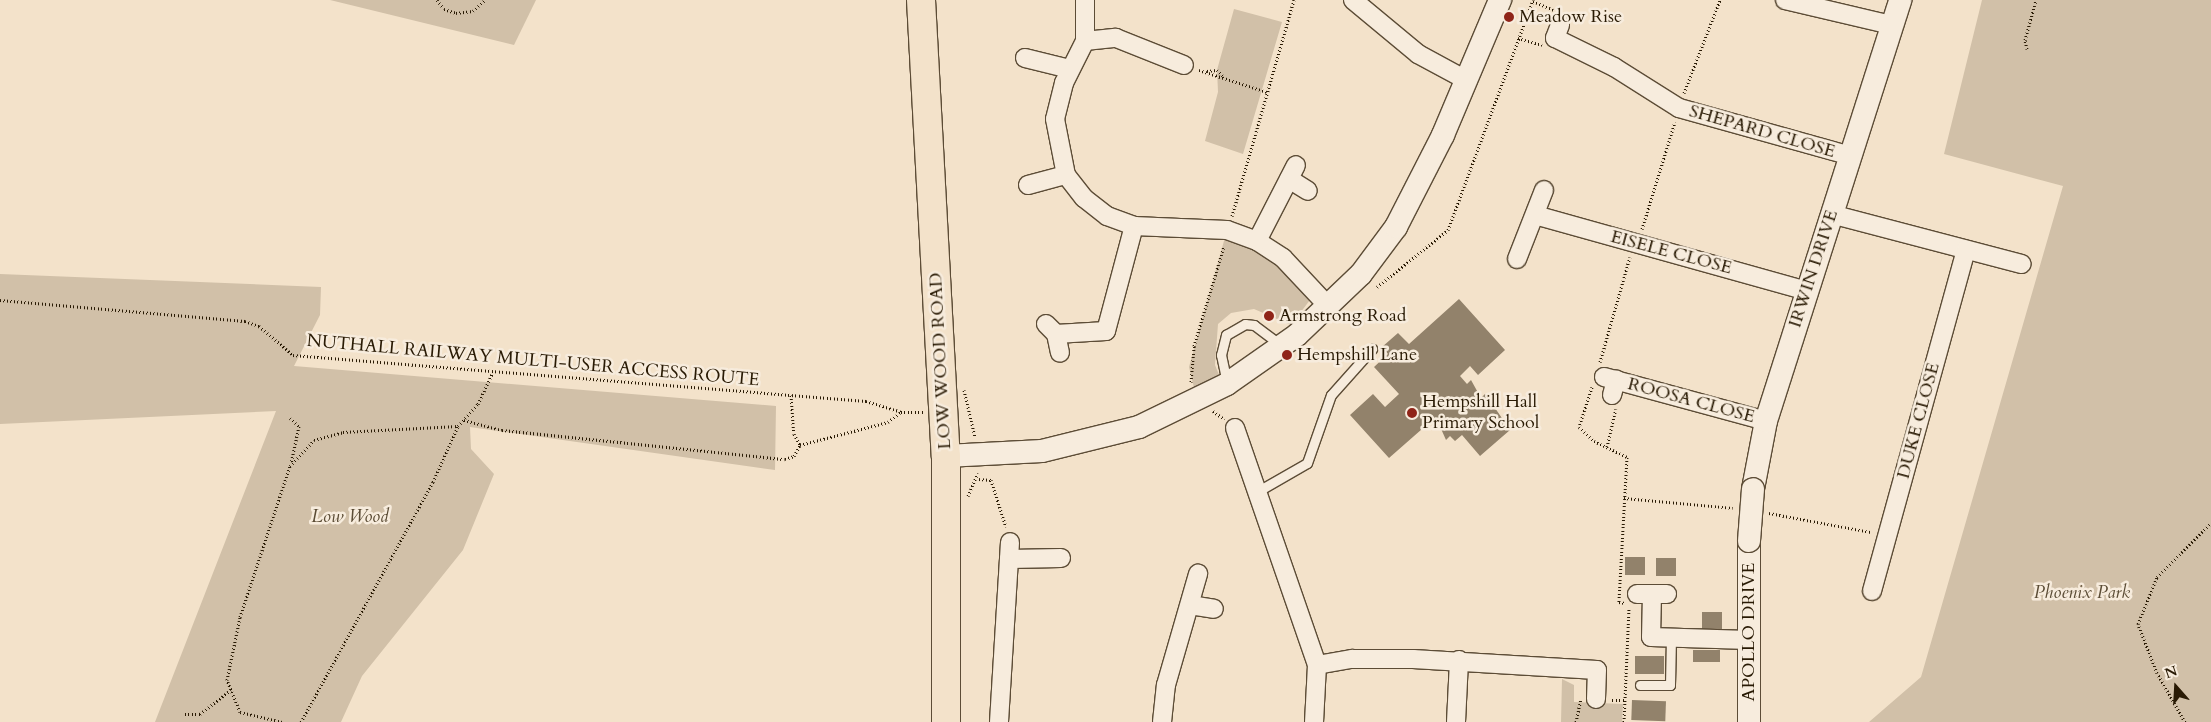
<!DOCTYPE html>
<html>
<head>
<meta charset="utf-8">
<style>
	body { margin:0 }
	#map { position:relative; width:2211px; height:722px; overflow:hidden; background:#f3e2ca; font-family:Cardo,serif }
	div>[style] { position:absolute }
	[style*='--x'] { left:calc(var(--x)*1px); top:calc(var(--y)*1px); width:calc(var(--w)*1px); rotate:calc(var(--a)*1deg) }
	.green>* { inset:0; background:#d1c0a8 }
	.building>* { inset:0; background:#92826b; transform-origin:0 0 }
	.path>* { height:3px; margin-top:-1.5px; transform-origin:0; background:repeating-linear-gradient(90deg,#291a04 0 1px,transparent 0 3.5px) }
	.roads { filter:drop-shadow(1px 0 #5c4c36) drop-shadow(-1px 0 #5c4c36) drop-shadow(0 1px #5c4c36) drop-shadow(0 -1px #5c4c36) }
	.service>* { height:9px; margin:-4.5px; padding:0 4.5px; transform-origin:4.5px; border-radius:4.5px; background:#f7ecdd }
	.minor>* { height:18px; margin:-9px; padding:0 9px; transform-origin:9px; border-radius:9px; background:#f7ecdd }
	.tertiary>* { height:22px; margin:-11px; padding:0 11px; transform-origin:11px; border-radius:11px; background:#f7ecdd }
	.primary>* { height:28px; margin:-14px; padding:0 14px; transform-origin:14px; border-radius:14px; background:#f3e2ca }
	.bridges { filter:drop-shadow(1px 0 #5c4c36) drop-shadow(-1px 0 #5c4c36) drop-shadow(0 1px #5c4c36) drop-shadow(0 -1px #5c4c36) }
	.tertiary-bridge>* { height:22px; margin:-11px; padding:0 11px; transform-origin:11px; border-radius:11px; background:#f7ecdd }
	.dots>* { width:14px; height:14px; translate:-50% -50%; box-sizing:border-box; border:2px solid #f7ecdd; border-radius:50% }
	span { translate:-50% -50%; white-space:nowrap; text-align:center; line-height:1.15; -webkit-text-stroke:5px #f7ecdd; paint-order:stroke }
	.poi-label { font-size:18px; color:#291a04 }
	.left { translate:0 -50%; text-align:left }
	.street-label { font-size:18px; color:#291a04 }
	.park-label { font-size:18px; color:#5b4c35; font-style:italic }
	.north { position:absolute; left:2151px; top:662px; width:50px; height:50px; -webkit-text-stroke:4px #f7ecdd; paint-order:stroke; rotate:341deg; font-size:14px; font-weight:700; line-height:20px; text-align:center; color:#291a04 }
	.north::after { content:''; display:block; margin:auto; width:18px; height:22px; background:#291a04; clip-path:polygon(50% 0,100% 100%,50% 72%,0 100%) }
</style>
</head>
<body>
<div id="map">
	<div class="green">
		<i style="clip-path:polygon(330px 0,536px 0,514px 45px)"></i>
		<i style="clip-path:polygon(1982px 0,2211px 0,2211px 722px,1869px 722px,1921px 677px,2063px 186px,1944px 154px)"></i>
		<i style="clip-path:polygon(1234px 9px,1282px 22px,1243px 154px,1205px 141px,1218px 92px,1217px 70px)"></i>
		<i style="clip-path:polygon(1227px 230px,1257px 241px,1313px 296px,1291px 325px,1254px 309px,1231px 313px,1218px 324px,1215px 365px,1222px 382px,1197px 400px,1189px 367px)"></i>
		<i style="clip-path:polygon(0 274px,321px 287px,320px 315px,294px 366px,776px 406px,775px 470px,470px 427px,471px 449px,494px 474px,463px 550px,362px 676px,341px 722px,155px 722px,276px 411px,0 424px)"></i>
		<i style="clip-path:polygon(1562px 679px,1574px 685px,1574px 702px,1623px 704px,1622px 722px,1561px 722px)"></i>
	</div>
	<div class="building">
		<i style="clip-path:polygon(1459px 299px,1505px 350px,1478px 375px,1470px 366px,1460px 376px,1467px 384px,1471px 380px,1481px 398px,1485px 394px,1490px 400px,1485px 404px,1489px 408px,1493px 405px,1510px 430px,1480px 456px,1462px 435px,1455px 441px,1450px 436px,1446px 440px,1438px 422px,1434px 426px,1430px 422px,1389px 458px,1350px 415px,1373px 394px,1385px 407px,1399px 394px,1374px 367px,1388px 354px,1382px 347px,1398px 333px,1409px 344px)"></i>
		<i style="left:1625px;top:557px;width:20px;height:18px"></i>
		<i style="left:1656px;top:558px;width:20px;height:18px"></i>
		<i style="left:1702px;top:612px;width:20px;height:17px"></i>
		<i style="left:1693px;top:650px;width:27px;height:12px"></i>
		<i style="left:1635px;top:656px;width:29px;height:18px"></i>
		<i style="left:1632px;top:700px;width:34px;height:20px;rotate:2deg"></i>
	</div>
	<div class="path">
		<i style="--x:437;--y:0;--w:11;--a:52"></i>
		<i style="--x:444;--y:9;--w:13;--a:18"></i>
		<i style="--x:456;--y:13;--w:17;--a:-7"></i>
		<i style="--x:473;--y:11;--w:16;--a:-43"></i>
		<i style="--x:1533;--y:1;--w:22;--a:24"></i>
		<i style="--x:1518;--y:38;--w:25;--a:16"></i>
		<i style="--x:2027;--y:49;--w:9;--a:-103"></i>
		<i style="--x:2025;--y:40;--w:41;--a:-74.6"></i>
		<i style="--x:1199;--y:70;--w:71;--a:17.9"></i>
		<i style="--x:1207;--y:71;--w:10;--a:-6"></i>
		<i style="--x:1217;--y:70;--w:8;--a:45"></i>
		<i style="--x:1684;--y:93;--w:100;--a:-68.8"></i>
		<i style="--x:1232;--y:216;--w:225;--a:-74"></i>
		<i style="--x:1642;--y:229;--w:112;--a:-72.9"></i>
		<i style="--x:1377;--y:287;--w:91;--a:-38.8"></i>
		<i style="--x:1448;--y:230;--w:245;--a:-69.7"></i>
		<i style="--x:0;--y:300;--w:246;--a:4.9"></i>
		<i style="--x:245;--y:321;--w:15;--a:20"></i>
		<i style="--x:259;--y:326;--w:45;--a:40.5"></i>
		<i style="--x:293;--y:355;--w:575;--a:4.59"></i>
		<i style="--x:866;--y:401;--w:37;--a:17"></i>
		<i style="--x:901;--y:412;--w:22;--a:0"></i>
		<i style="--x:1600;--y:362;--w:109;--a:-74.1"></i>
		<i style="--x:1191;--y:382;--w:36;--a:-85"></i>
		<i style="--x:1194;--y:346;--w:104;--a:-73.3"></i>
		<i style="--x:1592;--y:387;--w:42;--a:108"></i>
		<i style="--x:1579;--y:427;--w:21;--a:43"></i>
		<i style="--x:1594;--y:441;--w:37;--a:26"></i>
		<i style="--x:1627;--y:457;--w:145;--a:93.2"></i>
		<i style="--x:1619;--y:602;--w:6;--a:9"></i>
		<i style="--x:964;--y:390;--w:48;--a:76.8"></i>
		<i style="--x:791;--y:395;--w:39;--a:86"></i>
		<i style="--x:794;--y:434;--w:13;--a:61"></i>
		<i style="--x:1213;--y:411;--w:14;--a:36"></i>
		<i style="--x:290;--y:418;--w:12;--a:42"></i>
		<i style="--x:299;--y:426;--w:38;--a:102"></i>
		<i style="--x:464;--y:420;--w:39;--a:15"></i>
		<i style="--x:502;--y:430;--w:284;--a:5.9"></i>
		<i style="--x:785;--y:459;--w:9;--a:-18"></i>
		<i style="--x:794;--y:456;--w:13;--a:-61"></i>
		<i style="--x:800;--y:445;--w:91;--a:-14.6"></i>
		<i style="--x:888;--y:422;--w:16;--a:-38"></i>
		<i style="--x:1607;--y:447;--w:39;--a:-77"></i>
		<i style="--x:979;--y:479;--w:12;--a:5"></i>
		<i style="--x:991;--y:480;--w:49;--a:72.3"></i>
		<i style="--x:968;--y:496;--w:25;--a:-67"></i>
		<i style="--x:1624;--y:498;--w:109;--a:5.2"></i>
		<i style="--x:1769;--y:513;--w:104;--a:10.6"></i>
		<i style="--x:1612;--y:700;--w:13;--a:0"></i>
		<i style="--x:185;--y:714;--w:15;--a:0"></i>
		<i style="--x:200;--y:714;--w:39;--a:-38"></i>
		<i style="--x:282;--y:722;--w:43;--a:-166.6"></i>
		<i style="--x:240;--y:712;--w:35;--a:-112"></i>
		<i style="--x:227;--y:680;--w:64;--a:-78.3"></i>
		<i style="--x:240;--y:617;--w:159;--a:-71.7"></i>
		<i style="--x:290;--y:466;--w:35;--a:-47"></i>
		<i style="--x:314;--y:440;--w:30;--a:-15"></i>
		<i style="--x:343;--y:432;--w:115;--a:-3"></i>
		<i style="--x:301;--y:722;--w:274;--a:-61.2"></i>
		<i style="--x:433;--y:482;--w:61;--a:-65.9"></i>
		<i style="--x:458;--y:426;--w:30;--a:-48"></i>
		<i style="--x:478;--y:404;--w:33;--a:-65"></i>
		<i style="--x:1576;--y:722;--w:24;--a:-78"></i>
		<i style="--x:1624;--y:722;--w:115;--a:-87.5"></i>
		<i style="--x:2185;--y:722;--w:56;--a:-119.7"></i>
		<i style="--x:2157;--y:673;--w:53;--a:-111.2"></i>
		<i style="--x:2138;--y:624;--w:51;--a:-68"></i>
		<i style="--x:2157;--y:577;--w:76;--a:-45"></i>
	</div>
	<div class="roads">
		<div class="service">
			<i style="--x:1227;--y:383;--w:29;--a:-102"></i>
			<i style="--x:1221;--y:355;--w:21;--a:-76"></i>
			<i style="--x:1226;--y:335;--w:22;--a:-30"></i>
			<i style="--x:1245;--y:324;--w:9;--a:6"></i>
			<i style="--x:1254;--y:325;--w:34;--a:37"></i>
			<i style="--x:1260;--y:490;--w:54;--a:-29.9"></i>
			<i style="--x:1307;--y:463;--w:72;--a:-70.6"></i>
			<i style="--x:1331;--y:395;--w:62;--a:-48.3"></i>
			<i style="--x:1640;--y:685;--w:30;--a:0"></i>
			<i style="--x:1670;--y:685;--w:48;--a:-88.8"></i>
		</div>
		<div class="minor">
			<i style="--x:1085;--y:0;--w:41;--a:90"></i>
			<i style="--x:1085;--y:41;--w:47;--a:116.6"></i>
			<i style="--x:1064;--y:83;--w:37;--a:104"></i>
			<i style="--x:1055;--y:119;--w:57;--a:78.9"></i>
			<i style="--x:1066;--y:175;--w:29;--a:52"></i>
			<i style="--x:1084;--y:198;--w:29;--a:38"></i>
			<i style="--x:1107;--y:216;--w:29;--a:20"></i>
			<i style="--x:1134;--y:226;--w:93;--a:2.5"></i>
			<i style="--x:1227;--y:230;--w:32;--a:20"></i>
			<i style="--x:1257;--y:241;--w:31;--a:33"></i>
			<i style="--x:1283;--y:258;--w:66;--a:46.8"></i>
			<i style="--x:1353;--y:0;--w:85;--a:39.7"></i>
			<i style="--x:1418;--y:54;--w:55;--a:28.4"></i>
			<i style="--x:1785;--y:0;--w:110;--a:13.2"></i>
			<i style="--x:1560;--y:25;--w:14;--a:111"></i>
			<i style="--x:1555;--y:38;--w:66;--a:26.2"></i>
			<i style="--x:1614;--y:67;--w:77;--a:32.2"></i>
			<i style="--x:1679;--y:108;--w:179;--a:15.6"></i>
			<i style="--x:1085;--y:41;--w:31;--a:-6"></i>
			<i style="--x:1116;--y:38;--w:73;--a:21.7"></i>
			<i style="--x:1025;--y:58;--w:46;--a:13.7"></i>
			<i style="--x:1289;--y:179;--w:22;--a:32"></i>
			<i style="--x:1028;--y:185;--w:39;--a:-15"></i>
			<i style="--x:1831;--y:214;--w:197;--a:14.7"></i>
			<i style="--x:1535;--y:215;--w:282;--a:15.6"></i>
			<i style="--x:1257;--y:241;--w:85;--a:-62.8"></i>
			<i style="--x:1517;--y:259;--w:74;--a:-68.6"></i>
			<i style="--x:1046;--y:324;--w:14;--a:45"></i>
			<i style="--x:1056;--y:334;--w:19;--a:78"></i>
			<i style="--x:1056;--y:334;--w:50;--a:-3.4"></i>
			<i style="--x:1106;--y:331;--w:109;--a:-75.1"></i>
			<i style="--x:1604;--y:377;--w:168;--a:15.2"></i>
			<i style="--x:1612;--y:395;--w:16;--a:-75"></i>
			<i style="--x:1235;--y:428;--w:251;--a:70.9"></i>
			<i style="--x:1317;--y:665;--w:57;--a:93"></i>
			<i style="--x:1009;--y:559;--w:52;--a:-1.1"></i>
			<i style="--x:1872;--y:591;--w:354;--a:-74.6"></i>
			<i style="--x:1637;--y:594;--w:30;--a:0"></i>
			<i style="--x:1652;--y:594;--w:43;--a:91.3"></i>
			<i style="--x:1651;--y:637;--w:98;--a:1.8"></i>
			<i style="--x:1190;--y:605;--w:24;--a:9"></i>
			<i style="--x:1317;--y:665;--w:36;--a:-10"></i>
			<i style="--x:1352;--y:659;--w:61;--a:0"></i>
			<i style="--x:1413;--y:659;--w:184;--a:3.4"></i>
			<i style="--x:1597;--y:670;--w:29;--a:92"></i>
			<i style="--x:999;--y:722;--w:180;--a:-86.5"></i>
			<i style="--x:1162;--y:722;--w:37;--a:-84"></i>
			<i style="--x:1166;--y:685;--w:116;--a:-73.9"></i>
			<i style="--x:1456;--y:722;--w:62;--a:-87.2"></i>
		</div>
		<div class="tertiary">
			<i style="--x:946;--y:456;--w:96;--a:-3"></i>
			<i style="--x:1042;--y:451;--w:100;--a:-13.9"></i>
			<i style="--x:1139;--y:427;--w:98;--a:-26"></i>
			<i style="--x:1227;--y:384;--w:85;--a:-35"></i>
			<i style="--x:1297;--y:335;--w:88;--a:-43.6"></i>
			<i style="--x:1361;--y:274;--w:59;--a:-53.3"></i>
			<i style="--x:1396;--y:227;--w:103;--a:-62.9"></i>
			<i style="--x:1443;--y:135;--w:147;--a:-67.1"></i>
			<i style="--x:1753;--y:489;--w:69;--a:-79.2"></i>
			<i style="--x:1766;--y:421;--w:442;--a:-72.3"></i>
			<i style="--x:1749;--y:722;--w:181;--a:-90"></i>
		</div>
		<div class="primary">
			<i style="--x:921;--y:0;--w:457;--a:86.9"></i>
			<i style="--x:946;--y:456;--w:266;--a:90"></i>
		</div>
	</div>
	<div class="bridges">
		<div class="tertiary-bridge">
			<i style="--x:1749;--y:541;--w:52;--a:-85.6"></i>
		</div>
	</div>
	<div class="dots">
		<i style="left:1509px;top:17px;background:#8f2418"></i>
		<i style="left:1269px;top:316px;background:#8f2418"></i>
		<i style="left:1287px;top:355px;background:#8f2418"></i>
		<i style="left:1412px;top:413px;background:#8f2418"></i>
	</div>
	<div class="poi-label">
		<span class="left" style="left:1519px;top:17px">Meadow Rise</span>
		<span class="left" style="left:1279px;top:316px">Armstrong Road</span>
		<span class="left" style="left:1297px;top:355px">Hempshill Lane</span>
		<span class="left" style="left:1422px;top:413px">Hempshill Hall<br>Primary School</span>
	</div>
	<div class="street-label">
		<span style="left:1762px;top:132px;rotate:16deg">SHEPARD CLOSE</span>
		<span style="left:1671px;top:253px;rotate:15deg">EISELE CLOSE</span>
		<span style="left:1814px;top:269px;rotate:-72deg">IRWIN DRIVE</span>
		<span style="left:533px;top:361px;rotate:5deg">NUTHALL RAILWAY MULTI-USER ACCESS ROUTE</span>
		<span style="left:941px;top:361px;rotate:-93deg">LOW WOOD ROAD</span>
		<span style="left:1691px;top:401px;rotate:15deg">ROOSA CLOSE</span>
		<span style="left:1919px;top:421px;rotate:-75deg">DUKE CLOSE</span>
		<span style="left:1749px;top:632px;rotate:-90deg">APOLLO DRIVE</span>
	</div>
	<div class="park-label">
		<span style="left:350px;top:517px">Low Wood</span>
		<span style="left:2082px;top:593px">Phoenix Park</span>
	</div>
	<div class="north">N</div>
</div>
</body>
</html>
